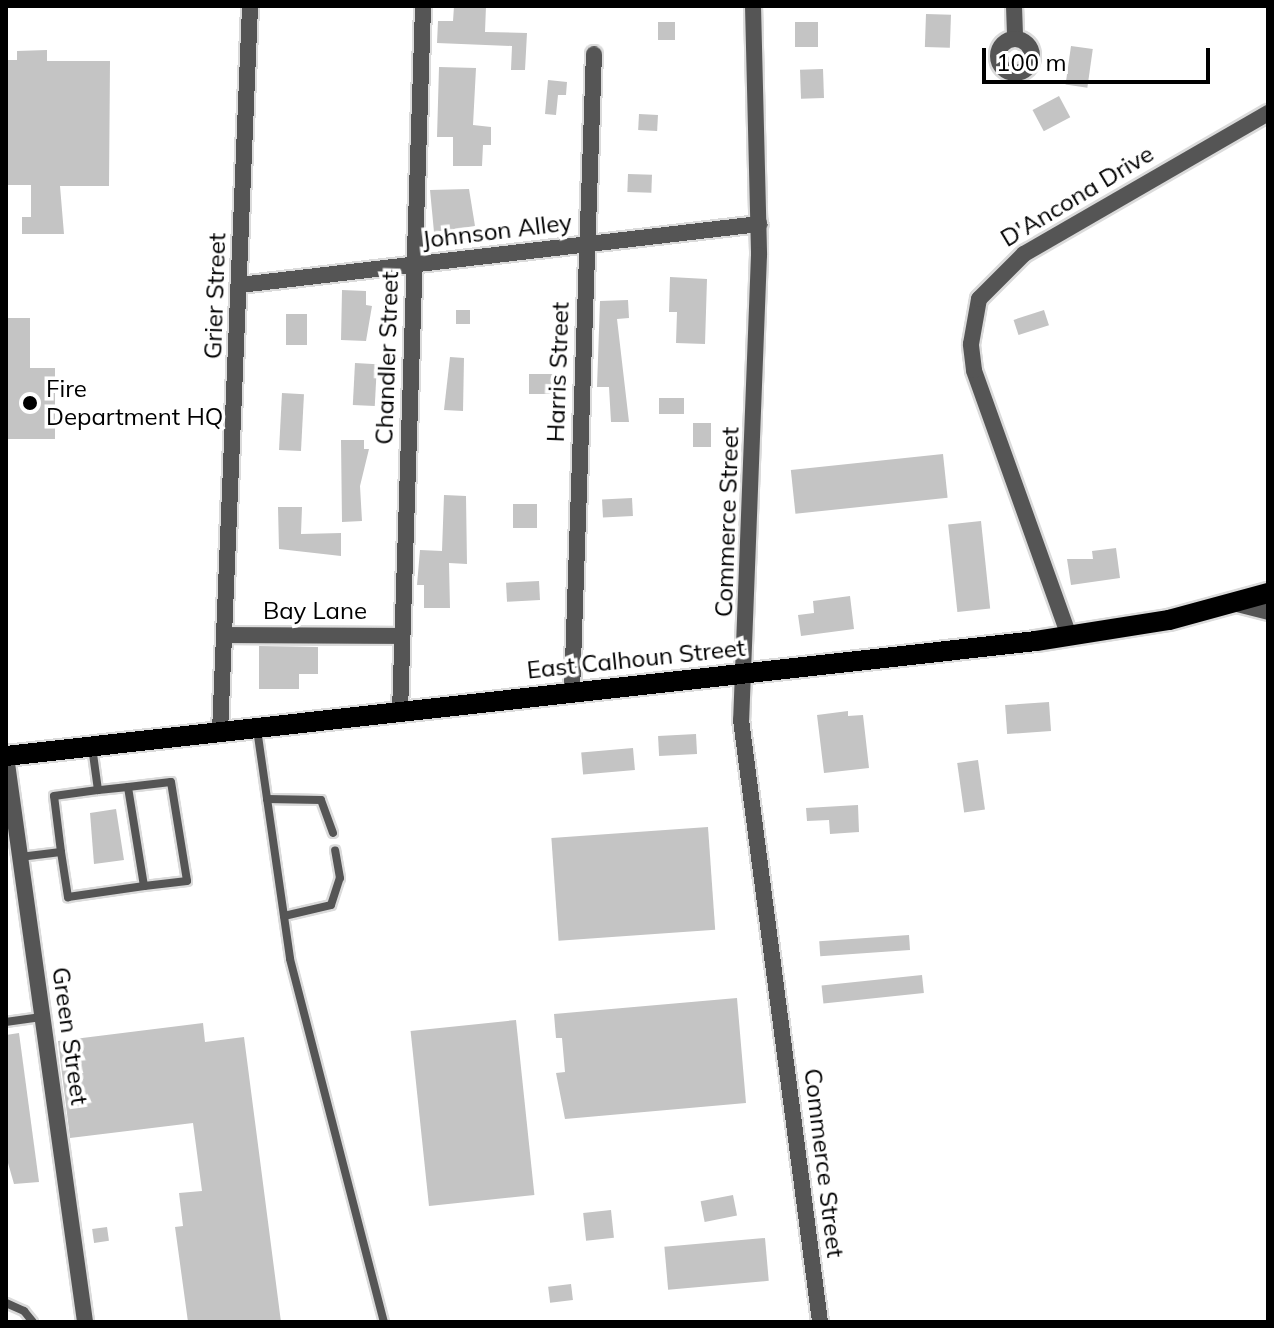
<!DOCTYPE html>
<html>
<head>
<meta charset="utf-8">
<style>
	body { margin:0 }
	#map { position:relative; width:1274px; height:1328px; overflow:hidden; background:#fff; font-family:Mulish,sans-serif }
	div>[style] { position:absolute }
	[style*='--x'] { left:calc(var(--x)*1px); top:calc(var(--y)*1px); width:calc(var(--w)*1px); rotate:calc(var(--a)*1deg) }
	.building>* { inset:0; background:#c4c4c4; transform-origin:0 0 }
	.roads { filter:drop-shadow(2px 0 #dbdbdb) drop-shadow(-2px 0 #dbdbdb) drop-shadow(0 2px #dbdbdb) drop-shadow(0 -2px #dbdbdb) }
	.service>* { height:8px; margin:-4px; padding:0 4px; transform-origin:4px; border-radius:4px; background:#555 }
	.minor>* { height:16px; margin:-8px; padding:0 8px; transform-origin:8px; border-radius:8px; background:#555 }
	.minor>.ring { margin:-8px; padding:0; box-sizing:content-box; background:none; border:16px solid #555; border-radius:50% }
	.primary>* { height:20px; margin:-10px; padding:0 10px; transform-origin:10px; border-radius:10px; background:#000 }
	.dots>* { width:22px; height:22px; translate:-50% -50%; box-sizing:border-box; border:4px solid #fff; border-radius:50% }
	span { translate:-50% -50%; white-space:nowrap; text-align:center; line-height:1.15; -webkit-text-stroke:7px #fff; paint-order:stroke }
	.street-label { font-size:24px; color:#000 }
	.poi-label { font-size:24px; color:#000 }
	.left { translate:0 -50%; text-align:left }
	.frame { position:absolute; inset:0; border:8px solid #000; pointer-events:none }
	.scale { position:absolute; left:982px; top:48px; width:228px; height:36px; box-sizing:border-box; border:4px solid #000; border-top:0; padding-left:10px; font-size:24px; line-height:28px; white-space:nowrap; color:#000; -webkit-text-stroke:6px #fff; paint-order:stroke }
</style>
</head>
<body>
<div id="map">
	<div class="building">
		<i style="clip-path:polygon(454px 6px,486px 6px,485px 32px,527px 33px,525px 70px,511px 70px,512px 46px,437px 43px,438px 21px,453px 21px)"></i>
		<i style="left:926px;top:14px;width:25px;height:33px;rotate:2deg"></i>
		<i style="left:658px;top:22px;width:17px;height:18px"></i>
		<i style="left:795px;top:22px;width:23px;height:25px"></i>
		<i style="left:1071px;top:46px;width:22px;height:39px;rotate:8deg"></i>
		<i style="clip-path:polygon(47px 50px,47px 61px,110px 61px,109px 186px,60px 186px,64px 234px,22px 234px,22px 217px,31px 217px,31px 185px,6px 185px,6px 60px,17px 60px,17px 51px)"></i>
		<i style="clip-path:polygon(439px 67px,476px 68px,473px 125px,491px 127px,491px 145px,483px 145px,482px 166px,453px 166px,453px 137px,437px 137px)"></i>
		<i style="left:823px;top:69px;width:29px;height:23px;rotate:88deg"></i>
		<i style="clip-path:polygon(548px 80px,567px 82px,566px 95px,558px 95px,556px 115px,545px 114px)"></i>
		<i style="left:1059px;top:96px;width:24px;height:30px;rotate:62deg"></i>
		<i style="left:639px;top:114px;width:19px;height:16px;rotate:3deg"></i>
		<i style="left:628px;top:174px;width:24px;height:18px;rotate:2deg"></i>
		<i style="clip-path:polygon(469px 189px,475px 226px,434px 232px,430px 190px)"></i>
		<i style="clip-path:polygon(670px 277px,707px 279px,705px 344px,676px 343px,677px 312px,669px 312px)"></i>
		<i style="clip-path:polygon(342px 290px,366px 291px,366px 305px,372px 306px,366px 341px,341px 340px)"></i>
		<i style="clip-path:polygon(628px 300px,629px 318px,617px 319px,629px 422px,611px 422px,609px 387px,597px 387px,600px 301px)"></i>
		<i style="left:456px;top:310px;width:14px;height:14px"></i>
		<i style="left:1044px;top:310px;width:16px;height:32px;rotate:72deg"></i>
		<i style="left:286px;top:314px;width:21px;height:31px"></i>
		<i style="clip-path:polygon(6px 318px,30px 318px,30px 368px,55px 368px,55px 439px,6px 439px)"></i>
		<i style="clip-path:polygon(450px 357px,464px 358px,463px 411px,444px 410px)"></i>
		<i style="left:355px;top:363px;width:22px;height:42px;rotate:3deg"></i>
		<i style="left:529px;top:374px;width:30px;height:20px"></i>
		<i style="left:282px;top:393px;width:22px;height:57px;rotate:3deg"></i>
		<i style="left:684px;top:398px;width:16px;height:25px;rotate:90deg"></i>
		<i style="left:693px;top:423px;width:18px;height:24px"></i>
		<i style="clip-path:polygon(341px 440px,364px 440px,364px 449px,369px 449px,360px 486px,362px 521px,342px 522px)"></i>
		<i style="left:943px;top:454px;width:44px;height:153px;rotate:84deg"></i>
		<i style="clip-path:polygon(444px 495px,466px 496px,467px 564px,449px 563px,450px 608px,424px 608px,424px 585px,417px 585px,420px 550px,442px 551px)"></i>
		<i style="left:632px;top:498px;width:18px;height:30px;rotate:87deg"></i>
		<i style="left:537px;top:504px;width:24px;height:24px;rotate:90deg"></i>
		<i style="clip-path:polygon(278px 507px,302px 507px,301px 534px,341px 533px,341px 556px,279px 549px)"></i>
		<i style="left:981px;top:521px;width:88px;height:33px;rotate:84deg"></i>
		<i style="clip-path:polygon(1116px 548px,1120px 578px,1071px 585px,1067px 559px,1093px 559px,1092px 551px)"></i>
		<i style="left:539px;top:581px;width:19px;height:33px;rotate:87deg"></i>
		<i style="clip-path:polygon(850px 596px,854px 629px,801px 636px,798px 615px,814px 613px,813px 601px)"></i>
		<i style="clip-path:polygon(259px 646px,318px 647px,318px 674px,299px 674px,299px 689px,259px 689px)"></i>
		<i style="left:1049px;top:702px;width:29px;height:44px;rotate:86deg"></i>
		<i style="clip-path:polygon(848px 711px,848px 716px,863px 715px,869px 768px,824px 773px,817px 715px)"></i>
		<i style="left:696px;top:734px;width:20px;height:38px;rotate:87deg"></i>
		<i style="left:633px;top:748px;width:22px;height:52px;rotate:85deg"></i>
		<i style="left:978px;top:760px;width:50px;height:21px;rotate:82deg"></i>
		<i style="clip-path:polygon(858px 805px,859px 832px,830px 834px,829px 820px,807px 821px,806px 808px)"></i>
		<i style="clip-path:polygon(116px 809px,124px 860px,94px 864px,90px 813px)"></i>
		<i style="left:708px;top:827px;width:103px;height:157px;rotate:86deg"></i>
		<i style="left:909px;top:935px;width:15px;height:90px;rotate:86deg"></i>
		<i style="left:922px;top:975px;width:18px;height:101px;rotate:84deg"></i>
		<i style="clip-path:polygon(737px 998px,746px 1103px,565px 1119px,556px 1073px,565px 1072px,562px 1038px,556px 1038px,554px 1014px)"></i>
		<i style="left:516px;top:1020px;width:176px;height:106px;rotate:84deg"></i>
		<i style="clip-path:polygon(203px 1023px,205px 1042px,244px 1037px,281px 1322px,188px 1322px,175px 1227px,183px 1226px,179px 1193px,202px 1191px,193px 1123px,70px 1138px,58px 1041px)"></i>
		<i style="clip-path:polygon(19px 1033px,39px 1182px,14px 1184px,6px 1156px,6px 1035px)"></i>
		<i style="left:733px;top:1195px;width:21px;height:33px;rotate:79deg"></i>
		<i style="left:611px;top:1210px;width:28px;height:28px;rotate:84deg"></i>
		<i style="left:107px;top:1227px;width:14px;height:15px;rotate:82deg"></i>
		<i style="left:765px;top:1238px;width:43px;height:101px;rotate:85deg"></i>
		<i style="left:571px;top:1284px;width:16px;height:23px;rotate:83deg"></i>
	</div>
	<div class="roads">
		<div class="service">
			<i style="--x:257;--y:729;--w:232;--a:81.8"></i>
			<i style="--x:290;--y:959;--w:375;--a:75.5"></i>
			<i style="--x:128;--y:787;--w:43;--a:-6.6"></i>
			<i style="--x:171;--y:782;--w:100;--a:80.8"></i>
			<i style="--x:187;--y:881;--w:43;--a:173.4"></i>
			<i style="--x:267;--y:799;--w:54;--a:1.1"></i>
			<i style="--x:321;--y:800;--w:35;--a:70"></i>
			<i style="--x:61;--y:852;--w:46;--a:81.2"></i>
			<i style="--x:68;--y:897;--w:77;--a:-8.2"></i>
			<i style="--x:144;--y:886;--w:100;--a:-99.2"></i>
			<i style="--x:128;--y:787;--w:30;--a:174"></i>
			<i style="--x:20;--y:857;--w:41;--a:-7"></i>
			<i style="--x:61;--y:852;--w:56;--a:-97.1"></i>
			<i style="--x:54;--y:796;--w:44;--a:-7.8"></i>
			<i style="--x:98;--y:790;--w:43;--a:-97.9"></i>
			<i style="--x:284;--y:916;--w:48;--a:-13.2"></i>
			<i style="--x:331;--y:905;--w:28;--a:-72"></i>
			<i style="--x:340;--y:878;--w:28;--a:-100"></i>
			<i style="--x:6;--y:1022;--w:37;--a:-8"></i>
			<i style="--x:6;--y:1303;--w:20;--a:24"></i>
			<i style="--x:24;--y:1311;--w:14;--a:51"></i>
		</div>
		<div class="minor">
			<i style="--x:753;--y:6;--w:249;--a:88.6"></i>
			<i style="--x:759;--y:255;--w:465;--a:92.2"></i>
			<i style="--x:741;--y:720;--w:607;--a:82.52"></i>
			<i style="--x:1014;--y:6;--w:33;--a:88"></i>
			<i class="ring" style="left:998px;top:39px;width:18px;height:18px"></i>
			<i style="--x:240;--y:285;--w:523;--a:-6.7"></i>
			<i style="--x:1237;--y:604;--w:32;--a:14"></i>
			<i style="--x:227;--y:635;--w:175;--a:0.3"></i>
			<i style="--x:1069;--y:636;--w:282;--a:-109.7"></i>
			<i style="--x:974;--y:370;--w:26;--a:-97"></i>
			<i style="--x:971;--y:344;--w:46;--a:-79.9"></i>
			<i style="--x:979;--y:299;--w:64;--a:-45"></i>
			<i style="--x:1024;--y:254;--w:282;--a:-30"></i>
			<i style="--x:572;--y:692;--w:638;--a:-88.03"></i>
			<i style="--x:400;--y:712;--w:706;--a:-88.13"></i>
			<i style="--x:220;--y:732;--w:727;--a:-87.63"></i>
			<i style="--x:6;--y:756;--w:571;--a:82.05"></i>
		</div>
		<div class="primary">
			<i style="--x:6;--y:756;--w:1036;--a:-6.37"></i>
			<i style="--x:1036;--y:641;--w:135;--a:-9"></i>
			<i style="--x:1169;--y:620;--w:103;--a:-15.3"></i>
		</div>
	</div>
	<div class="dots">
		<i style="left:30px;top:403px;background:#000"></i>
	</div>
	<div class="street-label">
		<span style="left:1077px;top:196px;rotate:-31deg">D'Ancona Drive</span>
		<span style="left:497px;top:231px;rotate:-7deg">Johnson Alley</span>
		<span style="left:215px;top:296px;rotate:-88deg">Grier Street</span>
		<span style="left:387px;top:358px;rotate:-88deg">Chandler Street</span>
		<span style="left:558px;top:372px;rotate:-88deg">Harris Street</span>
		<span style="left:727px;top:522px;rotate:-88deg">Commerce Street</span>
		<span style="left:315px;top:611px">Bay Lane</span>
		<span style="left:636px;top:659px;rotate:-6deg">East Calhoun Street</span>
		<span style="left:70px;top:1036px;rotate:82deg">Green Street</span>
		<span style="left:824px;top:1163px;rotate:83deg">Commerce Street</span>
	</div>
	<div class="poi-label">
		<span class="left" style="left:46px;top:403px">Fire<br>Department HQ</span>
	</div>
	<div class="frame"></div>
	<div class="scale">100 m</div>
</div>
</body>
</html>
